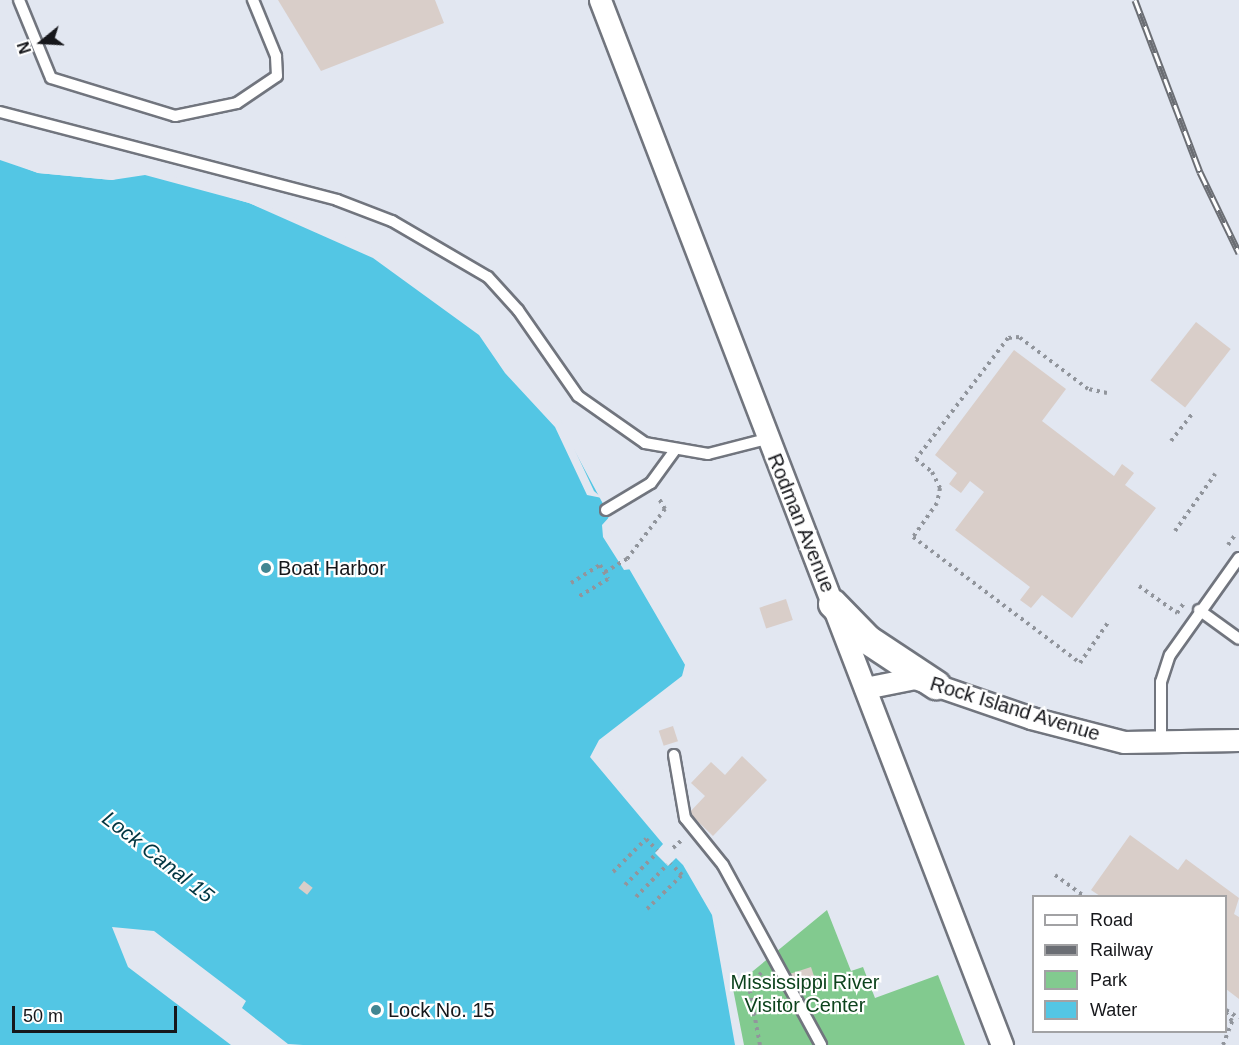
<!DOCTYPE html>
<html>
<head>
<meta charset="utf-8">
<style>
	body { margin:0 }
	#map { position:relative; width:1239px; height:1045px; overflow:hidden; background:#e2e7f1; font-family:Arial,sans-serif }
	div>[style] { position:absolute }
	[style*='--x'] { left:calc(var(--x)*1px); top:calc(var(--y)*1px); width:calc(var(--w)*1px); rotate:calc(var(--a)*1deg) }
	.green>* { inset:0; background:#82ca8f }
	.water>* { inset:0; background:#53c6e4 }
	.pier>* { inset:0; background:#e2e7f1 }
	.building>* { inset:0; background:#d9cec9; transform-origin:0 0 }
	.path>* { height:4px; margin-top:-2px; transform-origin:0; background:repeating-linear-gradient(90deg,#91959c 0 3px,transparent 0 7.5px) }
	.roads { filter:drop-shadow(2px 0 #71757e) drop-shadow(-2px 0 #71757e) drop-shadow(0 2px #71757e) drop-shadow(0 -2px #71757e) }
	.lane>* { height:10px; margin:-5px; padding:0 5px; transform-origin:5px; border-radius:5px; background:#fff }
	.street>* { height:21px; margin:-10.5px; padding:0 10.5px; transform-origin:10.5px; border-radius:10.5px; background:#fff }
	.secondary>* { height:28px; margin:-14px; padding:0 14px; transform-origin:14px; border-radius:14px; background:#fff }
	.rail>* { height:7px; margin-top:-3.5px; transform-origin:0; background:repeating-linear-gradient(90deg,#fff 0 14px,#6b6e74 0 28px); box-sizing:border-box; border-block:2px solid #6b6e74 }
	.dots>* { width:16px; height:16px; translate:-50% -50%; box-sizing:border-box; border:3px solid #fff; border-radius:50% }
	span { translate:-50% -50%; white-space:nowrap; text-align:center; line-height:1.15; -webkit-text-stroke:4.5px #fff; paint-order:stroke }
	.street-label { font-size:20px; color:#16171b }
	.poi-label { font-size:20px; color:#16171b }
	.left { translate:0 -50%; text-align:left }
	.park-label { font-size:20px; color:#0d431d }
	.water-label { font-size:21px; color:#003541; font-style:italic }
	.legend { position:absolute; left:1032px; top:895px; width:195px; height:138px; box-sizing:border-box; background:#fff; border:2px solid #a2a2a4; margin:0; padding:8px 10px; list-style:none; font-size:18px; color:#16171b }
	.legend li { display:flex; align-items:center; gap:12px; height:30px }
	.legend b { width:30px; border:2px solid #a2a2a4 }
	.north { position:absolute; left:12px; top:12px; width:60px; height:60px; -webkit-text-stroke:4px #fff; paint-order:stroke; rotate:252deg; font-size:16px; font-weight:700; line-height:24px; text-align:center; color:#16171b }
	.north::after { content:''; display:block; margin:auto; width:21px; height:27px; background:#16171b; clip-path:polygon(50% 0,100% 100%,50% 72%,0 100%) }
	.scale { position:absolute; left:12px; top:1006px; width:165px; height:27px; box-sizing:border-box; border:3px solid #16171b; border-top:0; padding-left:8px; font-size:18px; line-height:21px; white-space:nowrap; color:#16171b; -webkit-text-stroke:4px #fff; paint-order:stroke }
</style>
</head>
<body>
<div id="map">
	<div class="green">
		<i style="clip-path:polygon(827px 910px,851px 971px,863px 967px,875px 998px,938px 975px,965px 1045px,741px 1045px,729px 985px,742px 980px)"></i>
	</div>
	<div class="water">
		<i style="clip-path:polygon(0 158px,38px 173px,112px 180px,144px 171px,249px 203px,381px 255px,464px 314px,514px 376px,556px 416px,609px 515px,606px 529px,695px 682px,603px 748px,608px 778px,684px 859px,715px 913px,741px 1045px,0 1045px)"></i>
	</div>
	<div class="pier">
		<i style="clip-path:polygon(0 155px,38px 170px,111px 177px,145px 168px,250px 200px,382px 252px,466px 312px,516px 374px,558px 414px,594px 491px,602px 498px,587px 495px,555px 427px,505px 373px,479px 335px,373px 258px,249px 203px,145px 175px,112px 180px,38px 173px,0 160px)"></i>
		<i style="clip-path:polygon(612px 514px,609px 528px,632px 569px,624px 570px,603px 537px,602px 525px)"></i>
		<i style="clip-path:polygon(686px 661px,697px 684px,606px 749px,610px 776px,687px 857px,718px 912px,744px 1045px,735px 1045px,712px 915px,683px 865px,676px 858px,668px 866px,655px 853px,663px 844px,590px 757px,599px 740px,682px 676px)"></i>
		<i style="clip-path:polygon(112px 927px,154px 931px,246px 1001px,242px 1008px,288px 1044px,303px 1045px,231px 1045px,128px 967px)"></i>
	</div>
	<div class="building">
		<i style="clip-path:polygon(278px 0,435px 0,444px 23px,321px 71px)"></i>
		<i style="left:1196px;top:322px;width:44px;height:74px;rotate:38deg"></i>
		<i style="clip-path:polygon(1014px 350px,1066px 389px,1042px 421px,1114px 476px,1122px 464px,1134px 473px,1125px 485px,1156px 508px,1072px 618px,1042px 595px,1031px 608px,1020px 600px,1030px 587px,955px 530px,984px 492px,970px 481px,961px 493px,949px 484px,957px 473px,935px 455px)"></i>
		<i style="left:786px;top:599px;width:22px;height:28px;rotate:72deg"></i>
		<i style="left:673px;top:726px;width:16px;height:15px;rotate:72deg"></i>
		<i style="clip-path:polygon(742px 756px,767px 780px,713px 836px,689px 813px,705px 796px,691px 783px,711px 762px,725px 775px)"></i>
		<i style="clip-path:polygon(1130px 835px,1178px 870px,1186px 859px,1239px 898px,1234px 914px,1239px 917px,1239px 999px,1226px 989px,1226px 896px,1100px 896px,1091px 890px)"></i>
		<i style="left:304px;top:881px;width:11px;height:9px;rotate:38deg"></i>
		<i style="left:811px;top:967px;width:13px;height:21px;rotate:72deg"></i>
	</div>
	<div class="path">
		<i style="--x:1107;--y:393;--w:19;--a:-168"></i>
		<i style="--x:1088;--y:389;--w:86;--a:-143"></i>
		<i style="--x:1019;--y:337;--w:11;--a:175"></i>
		<i style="--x:1008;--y:338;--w:152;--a:127.2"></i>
		<i style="--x:916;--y:459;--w:21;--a:39"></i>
		<i style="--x:932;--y:472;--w:18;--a:63"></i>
		<i style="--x:940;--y:488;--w:15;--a:101"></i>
		<i style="--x:937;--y:503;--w:42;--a:125.2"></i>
		<i style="--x:913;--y:537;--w:209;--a:37"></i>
		<i style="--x:1080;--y:663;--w:51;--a:-55.4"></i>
		<i style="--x:1171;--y:441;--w:36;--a:-52"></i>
		<i style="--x:1175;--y:531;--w:70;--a:-54.9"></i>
		<i style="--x:1228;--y:545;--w:12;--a:-55"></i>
		<i style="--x:605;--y:572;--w:26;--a:-31"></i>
		<i style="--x:627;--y:559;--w:63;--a:-52.8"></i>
		<i style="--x:665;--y:509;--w:14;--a:-120"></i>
		<i style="--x:571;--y:583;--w:34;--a:-32"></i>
		<i style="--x:600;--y:565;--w:16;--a:60"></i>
		<i style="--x:608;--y:579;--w:35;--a:149"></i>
		<i style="--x:1139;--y:586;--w:47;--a:35.4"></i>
		<i style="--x:1177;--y:613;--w:12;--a:-55"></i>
		<i style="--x:673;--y:848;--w:15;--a:-42"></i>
		<i style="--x:613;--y:872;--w:47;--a:-45"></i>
		<i style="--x:646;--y:839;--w:16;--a:45"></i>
		<i style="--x:1055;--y:875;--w:36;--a:36"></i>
		<i style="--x:625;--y:885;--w:44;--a:-45"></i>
		<i style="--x:636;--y:897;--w:45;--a:-45.9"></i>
		<i style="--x:647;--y:909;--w:49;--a:-44.2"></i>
		<i style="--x:682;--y:875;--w:16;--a:-135"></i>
		<i style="--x:1226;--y:1010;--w:15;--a:32"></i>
		<i style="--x:760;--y:1045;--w:60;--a:-100.6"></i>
		<i style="--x:749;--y:986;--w:21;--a:-47"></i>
		<i style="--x:1223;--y:1045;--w:26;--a:-69"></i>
		<i style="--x:1232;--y:1021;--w:10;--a:-127"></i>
	</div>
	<div class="roads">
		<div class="lane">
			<i style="--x:19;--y:0;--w:84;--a:67.7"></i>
			<i style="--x:51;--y:78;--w:130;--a:17"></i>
			<i style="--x:175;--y:116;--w:63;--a:-11.8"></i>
			<i style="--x:237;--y:103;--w:48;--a:-34"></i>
			<i style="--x:277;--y:76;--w:20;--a:-93"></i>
			<i style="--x:276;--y:56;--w:61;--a:-112.3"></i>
			<i style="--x:0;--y:112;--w:348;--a:14.6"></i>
			<i style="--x:337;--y:200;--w:59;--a:20.9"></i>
			<i style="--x:392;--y:221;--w:111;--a:30.3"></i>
			<i style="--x:488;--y:277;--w:45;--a:47.7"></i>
			<i style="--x:518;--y:310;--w:105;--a:55.1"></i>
			<i style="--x:578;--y:396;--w:82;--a:35"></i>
			<i style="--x:645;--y:443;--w:64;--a:9.9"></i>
			<i style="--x:708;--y:454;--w:61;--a:-14.3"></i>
			<i style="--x:606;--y:510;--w:52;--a:-31"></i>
			<i style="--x:651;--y:483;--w:41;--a:-54"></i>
			<i style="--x:1199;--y:610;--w:49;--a:35.9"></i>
			<i style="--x:1161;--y:744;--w:62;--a:-90"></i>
			<i style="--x:1161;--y:682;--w:28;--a:-72"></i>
			<i style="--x:1170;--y:655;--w:119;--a:-54.6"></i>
			<i style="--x:674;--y:755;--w:64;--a:80.1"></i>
			<i style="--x:685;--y:818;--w:60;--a:51"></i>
			<i style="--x:723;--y:865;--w:205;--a:61.4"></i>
		</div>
		<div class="street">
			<i style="--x:600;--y:0;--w:1120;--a:68.96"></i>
			<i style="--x:865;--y:688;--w:51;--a:-11.3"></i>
			<i style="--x:915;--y:678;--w:123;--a:19"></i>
			<i style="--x:1031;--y:718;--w:96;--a:14.5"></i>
			<i style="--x:1124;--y:742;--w:115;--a:-1"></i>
		</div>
		<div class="secondary">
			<i style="--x:833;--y:604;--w:50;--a:45.8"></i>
			<i style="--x:868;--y:640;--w:82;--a:33.5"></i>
		</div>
	</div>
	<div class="rail">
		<i style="--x:1135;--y:0;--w:184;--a:69.3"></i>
		<i style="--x:1200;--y:172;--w:90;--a:64.3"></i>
	</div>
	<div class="dots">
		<i style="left:266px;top:568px;background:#418692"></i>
		<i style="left:376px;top:1010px;background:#418692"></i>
	</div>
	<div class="street-label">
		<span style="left:801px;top:523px;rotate:68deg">Rodman Avenue</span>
		<span style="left:1015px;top:709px;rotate:17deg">Rock Island Avenue</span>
	</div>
	<div class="poi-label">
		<span class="left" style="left:278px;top:568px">Boat Harbor</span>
		<span class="left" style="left:388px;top:1010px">Lock No. 15</span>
	</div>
	<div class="park-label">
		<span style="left:805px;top:994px">Mississippi River<br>Visitor Center</span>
	</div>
	<div class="water-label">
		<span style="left:158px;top:857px;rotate:38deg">Lock Canal 15</span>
	</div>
	<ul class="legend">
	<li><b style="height:8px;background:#fff"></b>Road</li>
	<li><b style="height:8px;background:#6b6e74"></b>Railway</li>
	<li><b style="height:16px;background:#82ca8f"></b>Park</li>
	<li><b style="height:16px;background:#53c6e4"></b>Water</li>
	</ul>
	<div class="north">N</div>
	<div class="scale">50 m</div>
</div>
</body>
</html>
